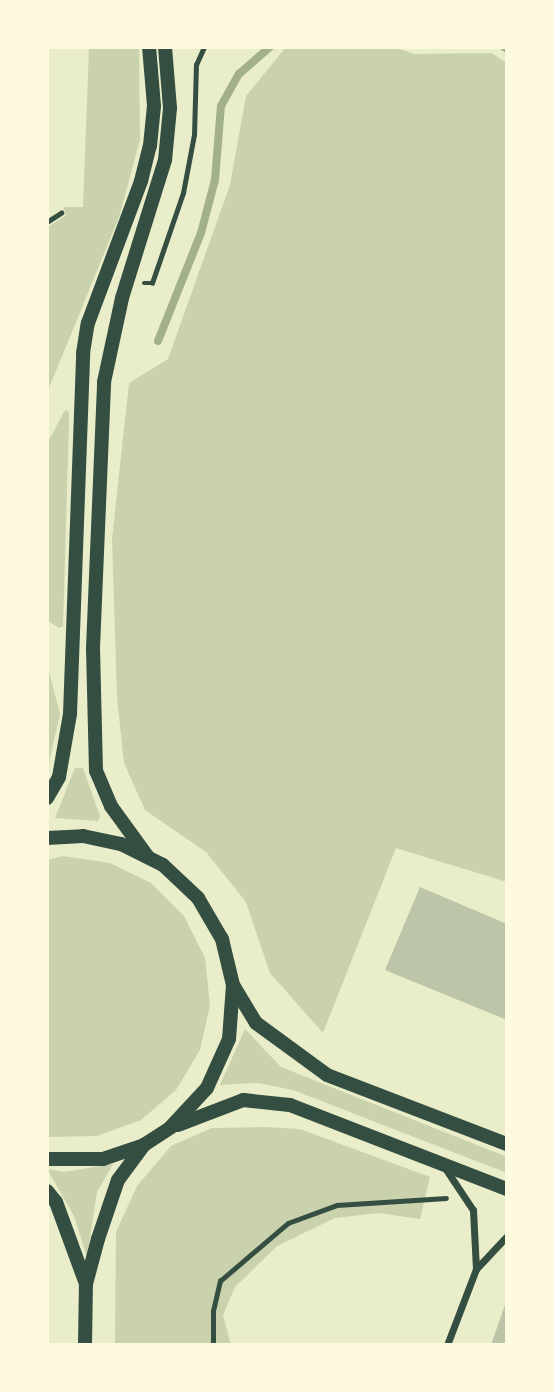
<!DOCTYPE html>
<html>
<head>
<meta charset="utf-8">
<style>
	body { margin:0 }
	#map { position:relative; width:554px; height:1392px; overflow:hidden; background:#e9edc9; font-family:"Public Sans",sans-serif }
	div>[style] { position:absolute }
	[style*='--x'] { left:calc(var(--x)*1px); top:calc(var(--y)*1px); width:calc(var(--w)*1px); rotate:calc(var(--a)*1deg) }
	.green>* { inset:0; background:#cad2ad }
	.stream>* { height:8px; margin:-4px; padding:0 4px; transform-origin:4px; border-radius:4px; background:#a3b18a }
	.building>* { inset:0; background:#bcc5a7 }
	.path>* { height:4.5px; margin:-2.25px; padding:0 2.25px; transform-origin:2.25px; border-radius:2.25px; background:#344e41 }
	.minor>* { height:7px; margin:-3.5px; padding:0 3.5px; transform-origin:3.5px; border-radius:3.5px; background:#344e41 }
	.secondary>* { height:14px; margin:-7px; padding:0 7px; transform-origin:7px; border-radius:7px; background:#344e41 }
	span { translate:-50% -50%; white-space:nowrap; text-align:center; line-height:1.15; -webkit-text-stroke:6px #fefae0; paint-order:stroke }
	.frame { position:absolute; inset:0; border:49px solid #fefae0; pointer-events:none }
</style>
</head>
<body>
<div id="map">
	<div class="green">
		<i style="clip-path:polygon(89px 47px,139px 47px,140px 140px,119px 217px,47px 393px,47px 228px,66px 215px,63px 207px,83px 207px)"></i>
		<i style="clip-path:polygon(286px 47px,394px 47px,414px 54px,491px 53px,507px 63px,507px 882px,396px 848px,323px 1033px,270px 973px,246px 902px,206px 852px,145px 810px,124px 763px,117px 697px,112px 539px,129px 383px,168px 359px,230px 185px,246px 96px)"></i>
		<i style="clip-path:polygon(65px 410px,69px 412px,69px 424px,63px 626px,59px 628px,47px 620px,47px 444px)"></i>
		<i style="clip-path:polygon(47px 664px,60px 714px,47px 771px)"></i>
		<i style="clip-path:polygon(75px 768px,83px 768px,100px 816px,98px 821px,55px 818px)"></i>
		<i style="clip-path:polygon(63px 856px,110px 863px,151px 883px,184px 916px,205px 958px,210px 1005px,200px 1050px,176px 1090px,141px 1120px,97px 1136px,47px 1137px,47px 860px)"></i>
		<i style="clip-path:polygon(245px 1029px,281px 1067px,507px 1157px,507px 1173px,293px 1090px,258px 1083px,220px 1085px)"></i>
		<i style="clip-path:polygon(264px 1127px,300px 1129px,430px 1177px,420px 1219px,379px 1213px,335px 1218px,277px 1246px,235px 1287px,223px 1315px,231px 1345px,115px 1345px,116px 1232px,137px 1186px,171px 1146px,212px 1128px)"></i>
		<i style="clip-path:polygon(113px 1164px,97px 1192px,87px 1257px,74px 1216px,47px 1169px,64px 1172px)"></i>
	</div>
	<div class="stream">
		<i style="--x:504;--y:47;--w:4;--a:34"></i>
		<i style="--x:158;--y:341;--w:116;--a:-68.3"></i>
		<i style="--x:201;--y:233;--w:55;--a:-75.2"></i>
		<i style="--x:215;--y:180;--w:74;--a:-85.4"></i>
		<i style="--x:221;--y:106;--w:37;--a:-61"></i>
		<i style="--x:239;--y:74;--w:41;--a:-41.1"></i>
	</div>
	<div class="building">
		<i style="clip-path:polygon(420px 887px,507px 924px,507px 1020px,385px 970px)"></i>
		<i style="clip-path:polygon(506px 1302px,507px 1345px,491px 1345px)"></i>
	</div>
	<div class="path">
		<i style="--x:47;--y:222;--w:17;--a:-33"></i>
		<i style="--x:144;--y:283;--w:8;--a:0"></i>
		<i style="--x:152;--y:283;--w:95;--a:-71"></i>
		<i style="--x:183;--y:193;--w:59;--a:-79.3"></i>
		<i style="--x:194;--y:135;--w:70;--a:-88.4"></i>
		<i style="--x:196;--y:65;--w:20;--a:-66"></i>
		<i style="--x:213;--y:1345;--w:34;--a:-90"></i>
		<i style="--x:213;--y:1311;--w:31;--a:-77"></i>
		<i style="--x:220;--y:1281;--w:89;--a:-40.5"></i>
		<i style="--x:288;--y:1223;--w:52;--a:-20.2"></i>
		<i style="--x:337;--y:1205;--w:109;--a:-3.7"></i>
	</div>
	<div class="minor">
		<i style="--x:445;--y:1168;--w:50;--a:56.3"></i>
		<i style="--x:473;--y:1210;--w:59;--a:87.1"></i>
		<i style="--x:447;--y:1345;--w:81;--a:-69.1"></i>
		<i style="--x:476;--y:1269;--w:45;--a:-46.8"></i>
	</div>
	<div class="secondary">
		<i style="--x:47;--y:798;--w:24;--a:-60"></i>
		<i style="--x:59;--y:777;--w:64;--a:-80.1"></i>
		<i style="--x:70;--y:714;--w:361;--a:-87.9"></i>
		<i style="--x:83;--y:353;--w:30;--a:-81"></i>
		<i style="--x:88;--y:323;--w:152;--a:-69.5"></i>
		<i style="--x:141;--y:181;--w:36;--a:-76"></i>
		<i style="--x:150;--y:146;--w:40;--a:-84.3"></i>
		<i style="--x:154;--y:106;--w:59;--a:-94.8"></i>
		<i style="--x:47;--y:838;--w:36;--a:-3"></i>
		<i style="--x:83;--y:836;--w:39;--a:12"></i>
		<i style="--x:121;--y:844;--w:47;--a:26.6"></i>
		<i style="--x:163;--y:865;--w:48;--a:43.3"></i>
		<i style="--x:198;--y:898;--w:48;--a:59.7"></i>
		<i style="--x:222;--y:939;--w:47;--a:76.6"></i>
		<i style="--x:233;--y:985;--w:54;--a:94.2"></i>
		<i style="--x:229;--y:1039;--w:54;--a:114.2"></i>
		<i style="--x:207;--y:1088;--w:54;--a:132.8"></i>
		<i style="--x:170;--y:1128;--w:31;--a:147"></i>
		<i style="--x:144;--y:1145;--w:43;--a:161.1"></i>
		<i style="--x:103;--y:1159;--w:56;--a:180"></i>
		<i style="--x:148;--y:857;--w:63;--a:-126"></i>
		<i style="--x:111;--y:806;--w:38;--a:-113"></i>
		<i style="--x:96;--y:771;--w:123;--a:-91.4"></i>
		<i style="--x:93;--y:648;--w:266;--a:-87.6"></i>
		<i style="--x:104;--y:382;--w:86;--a:-77.9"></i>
		<i style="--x:122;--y:298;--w:145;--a:-72.7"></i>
		<i style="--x:165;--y:160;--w:52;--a:-84.5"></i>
		<i style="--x:170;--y:108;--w:61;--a:-94.7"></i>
		<i style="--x:233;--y:985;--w:44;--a:58.8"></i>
		<i style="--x:256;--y:1023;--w:88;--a:36.2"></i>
		<i style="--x:327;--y:1075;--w:193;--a:21"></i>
		<i style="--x:178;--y:1125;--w:70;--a:-21"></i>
		<i style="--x:243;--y:1100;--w:47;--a:6.1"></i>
		<i style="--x:290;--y:1105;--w:233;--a:21.2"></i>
		<i style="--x:47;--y:1191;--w:14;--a:51"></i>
		<i style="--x:56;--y:1202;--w:87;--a:69.9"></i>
		<i style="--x:85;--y:1345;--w:61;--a:-89.1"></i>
		<i style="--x:86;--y:1284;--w:47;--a:-75.1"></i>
		<i style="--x:98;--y:1239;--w:62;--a:-71.3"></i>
		<i style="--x:118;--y:1180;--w:44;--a:-53.4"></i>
	</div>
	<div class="frame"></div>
</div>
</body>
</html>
